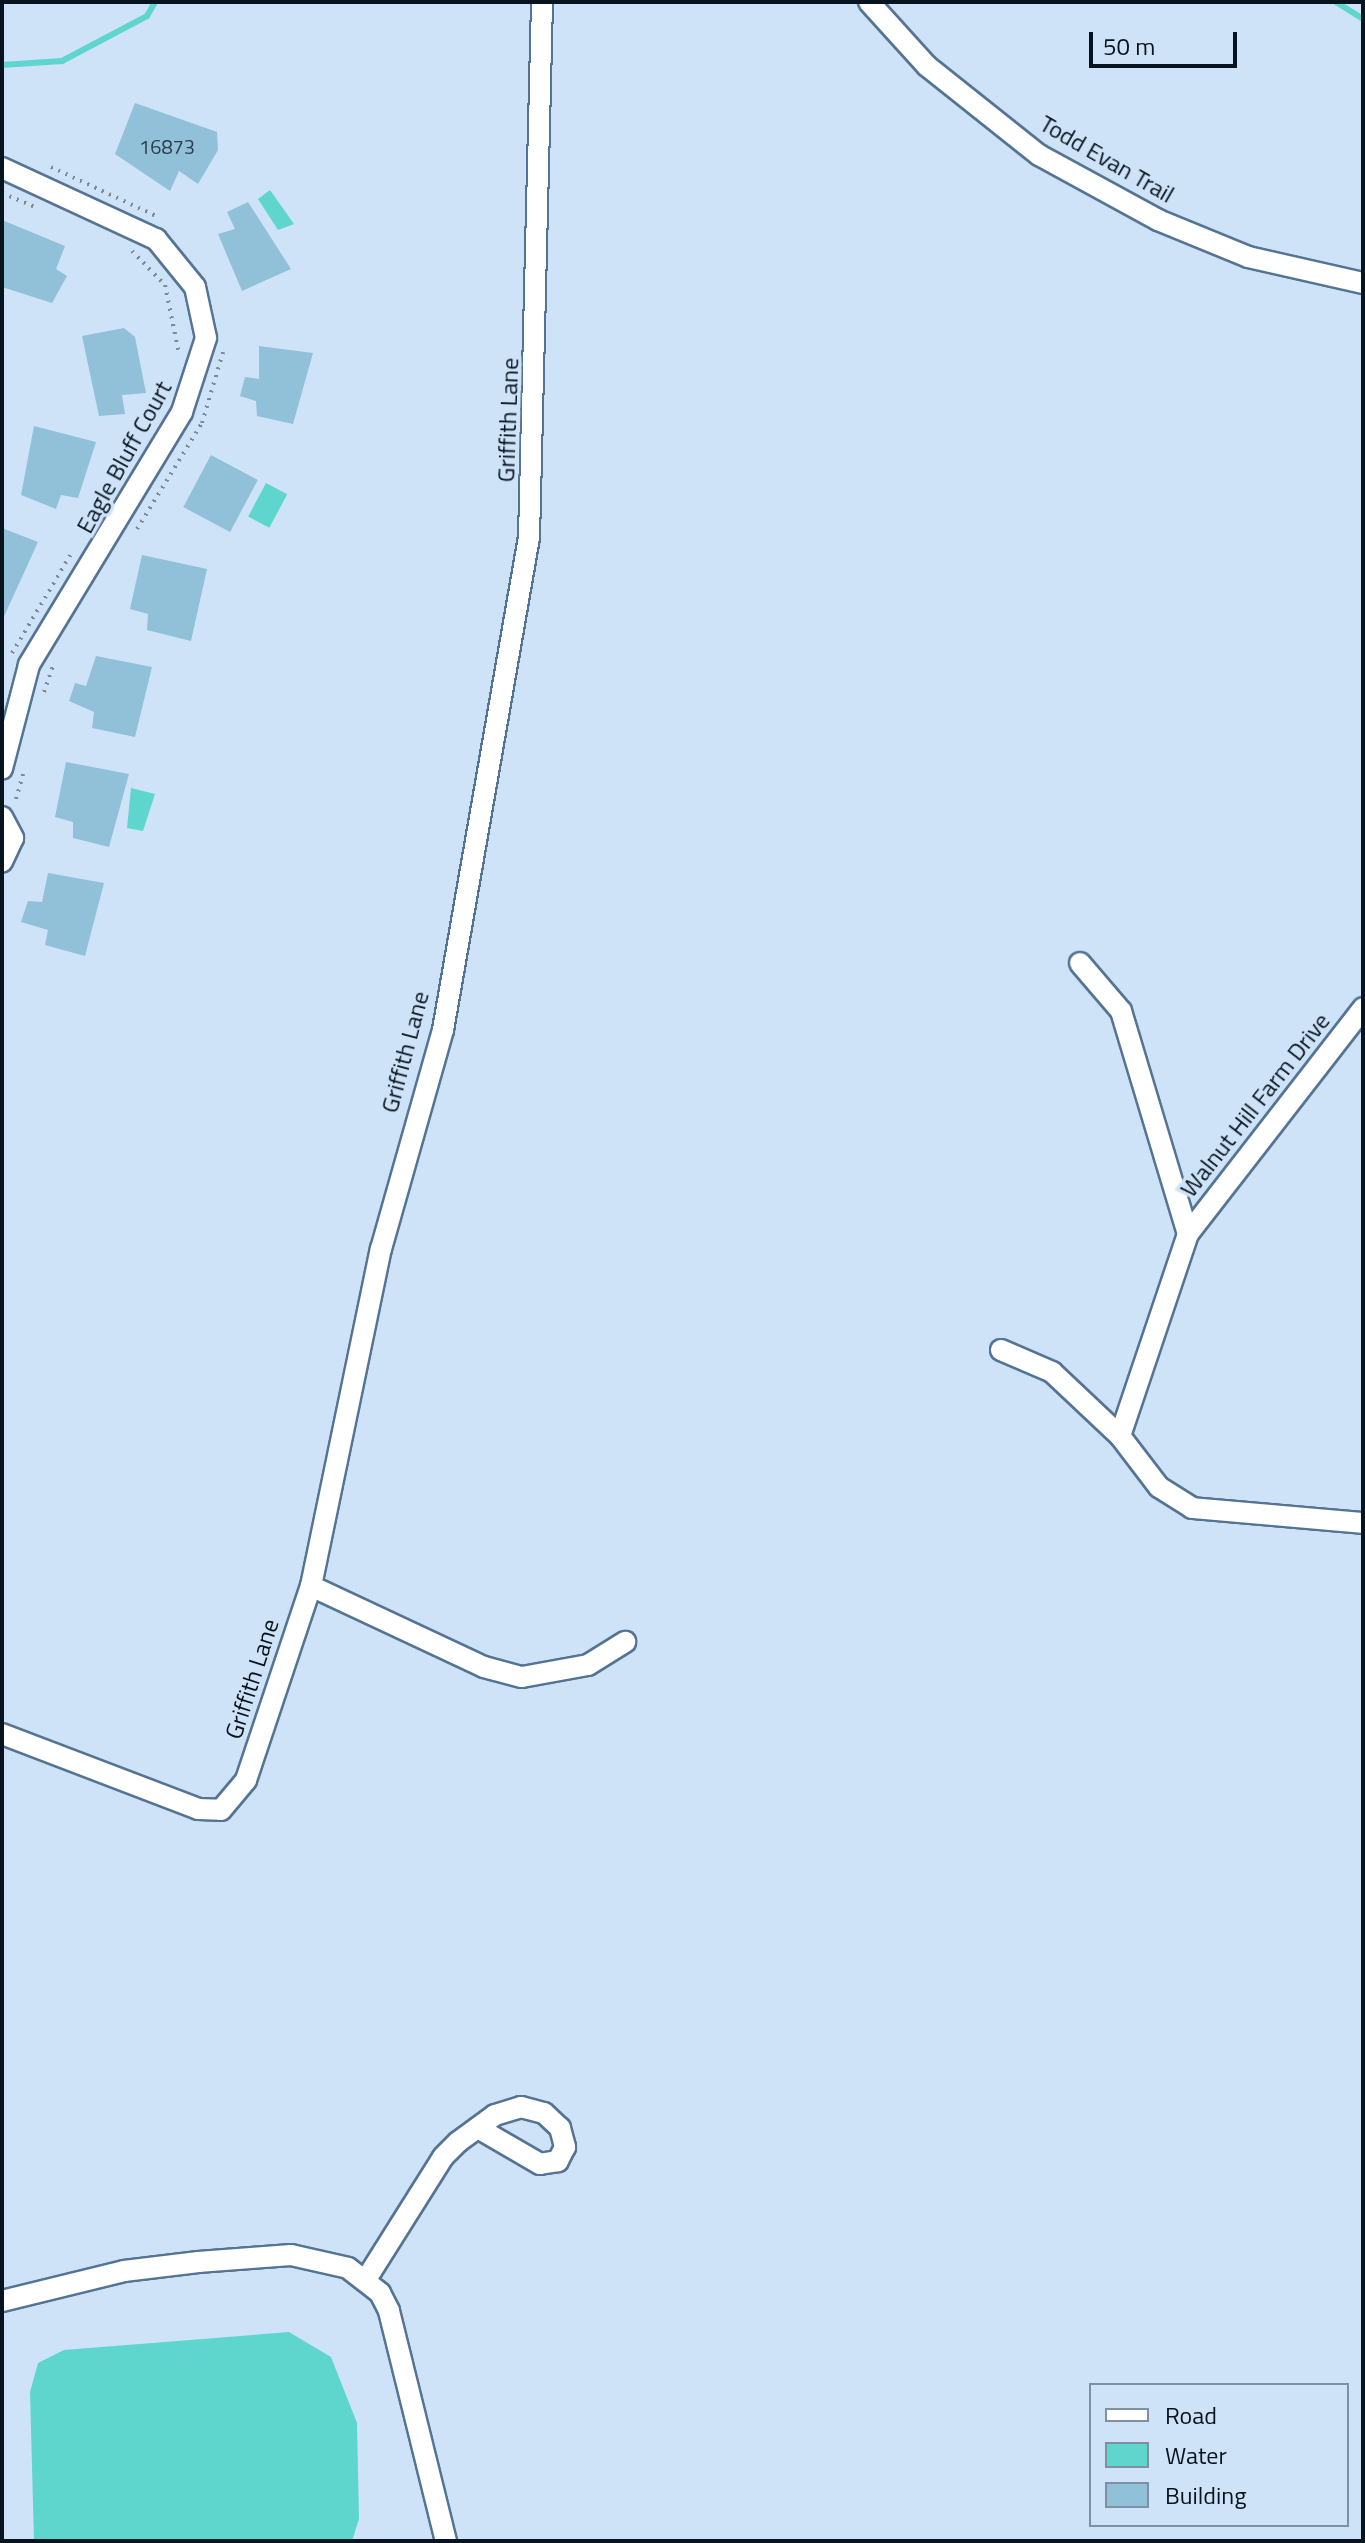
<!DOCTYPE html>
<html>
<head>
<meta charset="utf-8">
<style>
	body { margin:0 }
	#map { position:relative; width:1365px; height:2543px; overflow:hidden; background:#cee3f8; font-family:"Titillium Web",sans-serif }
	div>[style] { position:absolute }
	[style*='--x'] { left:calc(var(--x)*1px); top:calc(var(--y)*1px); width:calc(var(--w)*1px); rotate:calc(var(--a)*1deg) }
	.water>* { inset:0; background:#5ed6ce; transform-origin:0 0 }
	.stream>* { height:6px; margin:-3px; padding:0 3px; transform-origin:3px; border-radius:3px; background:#5ed6ce }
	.building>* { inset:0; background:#90c1d8; transform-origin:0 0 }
	.path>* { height:4px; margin-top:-2px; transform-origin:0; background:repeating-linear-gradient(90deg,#798a9b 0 2px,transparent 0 8px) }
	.roads { filter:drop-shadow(2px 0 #557494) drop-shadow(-2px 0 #557494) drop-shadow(0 2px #557494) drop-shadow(0 -2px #557494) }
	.minor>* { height:20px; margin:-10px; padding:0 10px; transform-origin:10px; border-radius:10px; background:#fff }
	span { translate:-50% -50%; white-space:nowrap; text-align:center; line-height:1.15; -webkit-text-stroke:7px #cee3f8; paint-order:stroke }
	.number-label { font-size:20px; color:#293e4d }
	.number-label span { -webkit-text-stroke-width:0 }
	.street-label { font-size:24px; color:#07131f }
	.frame { position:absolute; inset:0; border:4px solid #07131f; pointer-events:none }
	.legend { position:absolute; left:1089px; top:2383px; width:260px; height:144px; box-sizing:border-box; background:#cee3f8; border:2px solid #7e90a1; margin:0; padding:10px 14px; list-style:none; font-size:24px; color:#07131f }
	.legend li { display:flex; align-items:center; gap:16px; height:40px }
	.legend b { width:40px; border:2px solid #7e90a1 }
	.scale { position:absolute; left:1089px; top:32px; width:148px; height:36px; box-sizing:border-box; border:4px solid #07131f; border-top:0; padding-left:10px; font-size:24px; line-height:28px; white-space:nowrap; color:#07131f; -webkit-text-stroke:6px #cee3f8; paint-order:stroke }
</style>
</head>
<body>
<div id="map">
	<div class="water">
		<i style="clip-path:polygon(270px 190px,294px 224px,278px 230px,258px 199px)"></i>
		<i style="left:266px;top:483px;width:24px;height:38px;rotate:28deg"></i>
		<i style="clip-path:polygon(131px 788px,155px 794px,143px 831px,127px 828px)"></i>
		<i style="clip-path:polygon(289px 2332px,331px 2357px,357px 2423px,359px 2519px,352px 2541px,34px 2541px,30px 2392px,38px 2363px,64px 2350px)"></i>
	</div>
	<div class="stream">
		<i style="--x:1336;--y:2;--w:32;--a:32"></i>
		<i style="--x:2;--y:65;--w:60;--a:-3.8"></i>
		<i style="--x:62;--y:61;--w:96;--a:-27.9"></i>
		<i style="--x:147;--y:16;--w:16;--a:-60"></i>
	</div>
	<div class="building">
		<i style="clip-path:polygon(135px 103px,217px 132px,218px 150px,198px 184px,179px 171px,170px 191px,115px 154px)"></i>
		<i style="clip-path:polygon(248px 202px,291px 269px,242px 291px,218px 234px,235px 229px,227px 212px)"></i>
		<i style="clip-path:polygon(2px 220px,65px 246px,56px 269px,67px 276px,52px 303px,2px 287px)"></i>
		<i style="clip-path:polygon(124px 328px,135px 337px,146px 393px,122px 395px,125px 414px,99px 416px,82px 336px)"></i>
		<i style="clip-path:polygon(259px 346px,313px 353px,293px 424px,257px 416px,256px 401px,240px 396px,245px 377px,259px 379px)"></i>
		<i style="clip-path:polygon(34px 426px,96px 442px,78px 498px,61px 495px,56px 509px,21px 495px)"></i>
		<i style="left:211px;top:455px;width:53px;height:59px;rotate:28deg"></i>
		<i style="clip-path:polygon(2px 528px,38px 542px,2px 621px)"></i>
		<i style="clip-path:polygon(142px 555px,207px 569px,191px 641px,147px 630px,148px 614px,130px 609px)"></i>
		<i style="clip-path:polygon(96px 656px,152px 667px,135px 737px,92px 728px,94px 712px,69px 701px,75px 683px,86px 686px)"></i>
		<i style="clip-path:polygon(66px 762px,129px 774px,109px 847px,73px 838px,73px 822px,55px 817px)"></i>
		<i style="clip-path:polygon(48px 873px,104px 883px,85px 956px,45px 945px,48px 930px,21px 922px,28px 901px,42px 902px)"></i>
	</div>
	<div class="path">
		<i style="--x:51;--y:167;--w:118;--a:25"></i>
		<i style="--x:2;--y:193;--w:34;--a:23"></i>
		<i style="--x:132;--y:251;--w:47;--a:45.9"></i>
		<i style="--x:165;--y:285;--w:70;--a:78.5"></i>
		<i style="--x:137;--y:529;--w:124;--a:-58.5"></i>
		<i style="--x:202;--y:423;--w:74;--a:-73.5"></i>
		<i style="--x:12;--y:653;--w:115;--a:-59.2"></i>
		<i style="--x:44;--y:692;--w:28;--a:-71"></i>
		<i style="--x:16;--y:799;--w:26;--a:-74"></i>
	</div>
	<div class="roads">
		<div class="minor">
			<i style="--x:869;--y:2;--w:86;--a:47.8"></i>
			<i style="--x:927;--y:66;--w:143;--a:38.5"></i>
			<i style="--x:1039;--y:155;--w:136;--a:28.6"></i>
			<i style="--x:1158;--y:220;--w:97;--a:22.3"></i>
			<i style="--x:1248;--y:257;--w:118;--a:12.7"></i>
			<i style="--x:2;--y:168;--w:170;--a:24.8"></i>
			<i style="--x:156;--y:239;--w:62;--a:50.9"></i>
			<i style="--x:195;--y:287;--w:52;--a:77.8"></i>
			<i style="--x:206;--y:338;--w:78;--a:108"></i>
			<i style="--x:182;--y:412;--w:296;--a:121.2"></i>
			<i style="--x:29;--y:665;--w:107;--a:104.6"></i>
			<i style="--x:2;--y:817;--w:24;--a:62"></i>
			<i style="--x:13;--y:838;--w:26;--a:115"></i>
			<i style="--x:1080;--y:963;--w:63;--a:49.5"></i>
			<i style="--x:1121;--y:1011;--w:233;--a:73.3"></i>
			<i style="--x:1001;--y:1350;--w:56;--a:23.3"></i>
			<i style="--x:1052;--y:1372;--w:93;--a:43.3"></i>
			<i style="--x:1120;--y:1436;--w:64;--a:52.6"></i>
			<i style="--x:1159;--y:1487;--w:39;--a:32"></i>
			<i style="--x:1192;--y:1508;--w:172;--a:5"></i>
			<i style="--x:1120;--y:1436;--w:213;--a:-71.4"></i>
			<i style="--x:1188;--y:1234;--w:286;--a:-52.2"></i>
			<i style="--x:311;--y:1586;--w:191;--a:25.1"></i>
			<i style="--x:484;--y:1667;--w:39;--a:15"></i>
			<i style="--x:522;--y:1677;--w:67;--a:-10.3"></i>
			<i style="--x:588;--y:1665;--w:44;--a:-31.9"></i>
			<i style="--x:2;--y:1734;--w:210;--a:20.9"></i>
			<i style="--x:198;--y:1809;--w:23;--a:2"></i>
			<i style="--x:221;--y:1810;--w:39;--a:-50"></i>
			<i style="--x:246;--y:1780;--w:205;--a:-71.5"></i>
			<i style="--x:311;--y:1586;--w:344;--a:-78.3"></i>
			<i style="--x:381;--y:1249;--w:228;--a:-74.2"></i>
			<i style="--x:443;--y:1030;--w:499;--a:-80.1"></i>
			<i style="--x:529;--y:538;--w:536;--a:-88.61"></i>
			<i style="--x:365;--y:2281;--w:146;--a:-57.8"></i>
			<i style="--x:443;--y:2157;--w:21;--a:-45"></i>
			<i style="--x:458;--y:2142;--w:46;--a:-36.1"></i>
			<i style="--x:495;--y:2115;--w:27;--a:-17"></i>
			<i style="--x:521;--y:2107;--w:24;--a:15"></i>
			<i style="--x:544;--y:2113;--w:22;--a:43"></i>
			<i style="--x:560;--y:2128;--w:20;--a:75"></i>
			<i style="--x:565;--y:2147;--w:16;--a:117"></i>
			<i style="--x:558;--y:2161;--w:18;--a:171"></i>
			<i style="--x:540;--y:2164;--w:72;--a:-149.9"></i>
			<i style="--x:2;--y:2301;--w:126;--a:-13.8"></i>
			<i style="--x:124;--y:2271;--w:75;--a:-6.9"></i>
			<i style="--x:198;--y:2262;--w:93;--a:-4.3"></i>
			<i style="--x:291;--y:2255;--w:58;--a:12.8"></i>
			<i style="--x:348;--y:2268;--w:41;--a:38"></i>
			<i style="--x:380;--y:2293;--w:20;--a:63"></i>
			<i style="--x:389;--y:2311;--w:237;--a:76.1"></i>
		</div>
	</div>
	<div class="number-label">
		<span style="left:167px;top:146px">16873</span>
	</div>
	<div class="street-label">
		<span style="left:1107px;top:159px;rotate:30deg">Todd Evan Trail</span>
		<span style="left:508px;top:420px;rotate:-88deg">Griffith Lane</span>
		<span style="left:124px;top:457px;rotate:-61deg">Eagle Bluff Court</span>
		<span style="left:405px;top:1052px;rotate:-75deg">Griffith Lane</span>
		<span style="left:1255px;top:1105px;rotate:-52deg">Walnut Hill Farm Drive</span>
		<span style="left:252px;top:1679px;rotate:-72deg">Griffith Lane</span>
	</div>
	<div class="frame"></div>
	<ul class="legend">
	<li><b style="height:10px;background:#fff"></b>Road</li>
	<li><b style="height:22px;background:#5ed6ce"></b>Water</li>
	<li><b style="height:22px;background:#90c1d8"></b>Building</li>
	</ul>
	<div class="scale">50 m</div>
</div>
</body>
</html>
